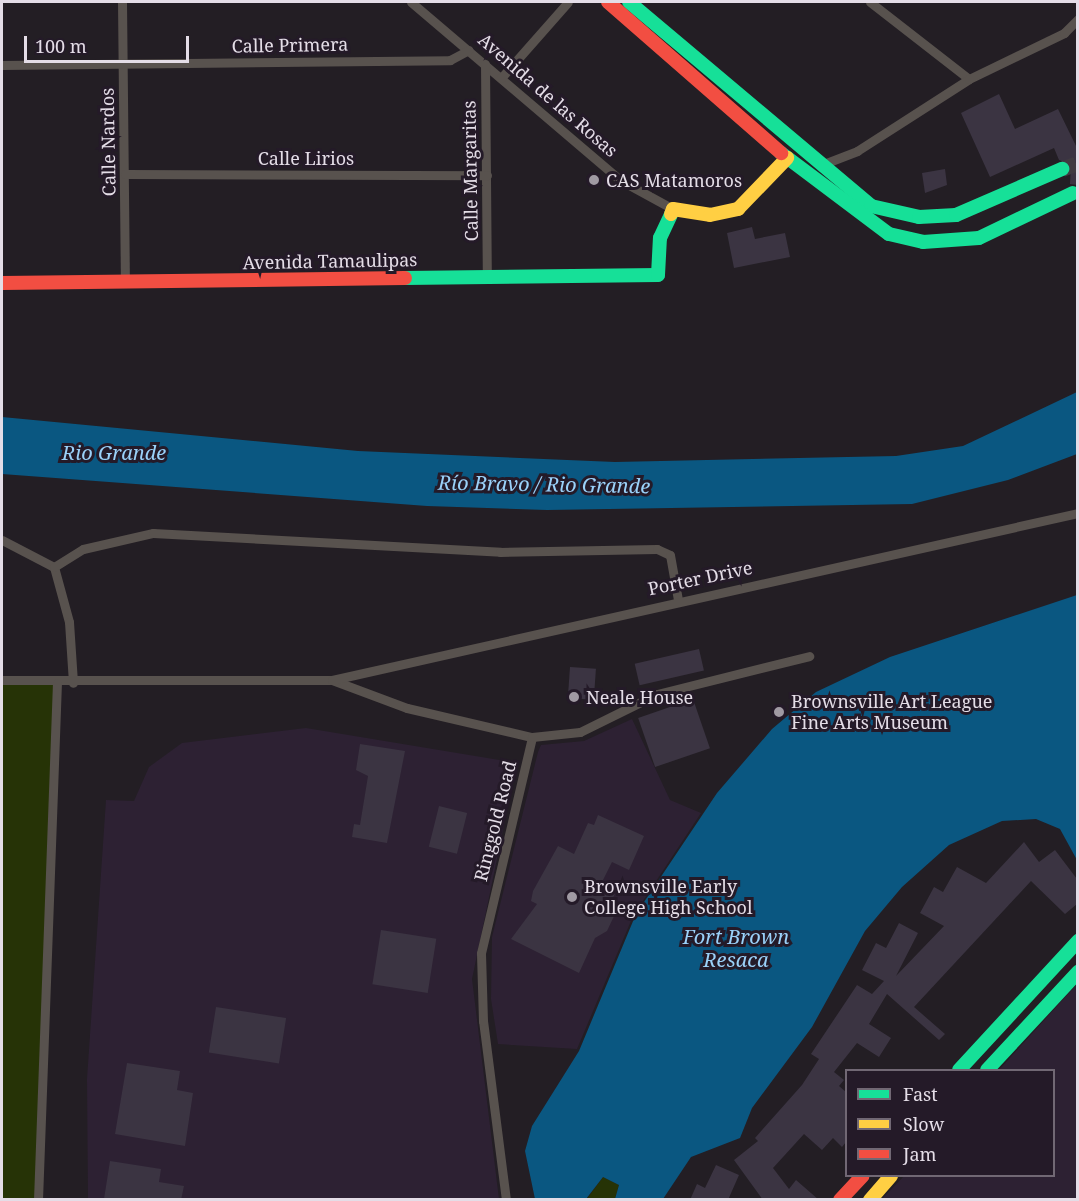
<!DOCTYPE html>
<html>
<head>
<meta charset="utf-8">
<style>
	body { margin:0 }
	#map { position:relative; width:1079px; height:1201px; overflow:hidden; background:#231e24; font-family:"Noto Serif",serif }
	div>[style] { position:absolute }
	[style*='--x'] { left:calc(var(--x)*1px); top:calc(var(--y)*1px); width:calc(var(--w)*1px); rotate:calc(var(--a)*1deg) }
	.built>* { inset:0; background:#2d2133 }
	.green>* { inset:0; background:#263306 }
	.water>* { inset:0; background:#0a5781 }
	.building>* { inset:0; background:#3b3442; transform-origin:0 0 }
	.primary-tunnel>* { height:15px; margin-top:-7.5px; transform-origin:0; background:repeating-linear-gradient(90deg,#403b41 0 15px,transparent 0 23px) }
	.street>* { height:9px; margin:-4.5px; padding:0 4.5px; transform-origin:4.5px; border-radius:4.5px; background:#58524e }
	.fast>* { height:14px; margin:-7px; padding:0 7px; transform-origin:7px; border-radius:7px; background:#16e098 }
	.slow>* { height:14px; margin:-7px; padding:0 7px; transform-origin:7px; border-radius:7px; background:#ffcf43 }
	.jam>* { height:14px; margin:-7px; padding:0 7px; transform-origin:7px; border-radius:7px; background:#f24e42 }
	.dots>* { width:16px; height:16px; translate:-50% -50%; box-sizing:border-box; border:3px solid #241a28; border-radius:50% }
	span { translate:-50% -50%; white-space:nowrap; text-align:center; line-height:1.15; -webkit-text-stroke:6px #241a28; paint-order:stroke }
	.street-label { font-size:18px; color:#e4dde7 }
	.poi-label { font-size:18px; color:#e4dde7 }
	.left { translate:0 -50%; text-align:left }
	.water-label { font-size:20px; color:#9ad1f9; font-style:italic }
	.frame { position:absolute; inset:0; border:3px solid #e4dde7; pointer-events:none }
	.legend { position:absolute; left:845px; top:1069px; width:210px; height:108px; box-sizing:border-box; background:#241a28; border:2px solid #716874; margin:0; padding:8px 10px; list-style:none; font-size:18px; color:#e4dde7 }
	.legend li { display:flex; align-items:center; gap:12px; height:30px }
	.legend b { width:30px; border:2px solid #716874 }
	.scale { position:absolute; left:24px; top:36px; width:165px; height:27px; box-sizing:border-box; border:3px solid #e4dde7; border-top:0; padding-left:8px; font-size:18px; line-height:21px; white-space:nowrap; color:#e4dde7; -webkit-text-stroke:4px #241a28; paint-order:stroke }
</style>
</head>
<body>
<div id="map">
	<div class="built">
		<i style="clip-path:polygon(632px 719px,670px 800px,701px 813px,633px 916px,577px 1049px,498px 1044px,491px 999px,492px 937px,538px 752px,541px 745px,584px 741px)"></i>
		<i style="clip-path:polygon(306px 728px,517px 763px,472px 979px,499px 1199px,88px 1199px,87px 1079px,106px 800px,134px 801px,149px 767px,182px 743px)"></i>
		<i style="clip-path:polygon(1077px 984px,1077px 1199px,882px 1199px,904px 1176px,1054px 1176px,1054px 1070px,999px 1070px)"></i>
	</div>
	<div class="green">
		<i style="clip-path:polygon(2px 680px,57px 683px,39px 1199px,2px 1200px)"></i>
		<i style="clip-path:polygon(603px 1177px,619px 1185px,615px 1199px,586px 1200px)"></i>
	</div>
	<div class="water">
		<i style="clip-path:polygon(1077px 392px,1077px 454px,1008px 480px,912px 504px,547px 510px,427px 506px,2px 474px,2px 417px,358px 451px,615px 462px,896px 456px,963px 446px)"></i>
		<i style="clip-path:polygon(1077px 595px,1077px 860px,1060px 829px,1036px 819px,1002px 821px,949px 845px,902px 887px,865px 931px,812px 1027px,752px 1108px,740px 1138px,691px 1157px,663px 1199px,615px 1199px,619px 1185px,603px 1177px,586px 1199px,535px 1199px,525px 1151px,532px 1126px,579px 1051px,636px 914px,717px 793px,772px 729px,816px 692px,890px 657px)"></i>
	</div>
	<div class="building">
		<i style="clip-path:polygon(999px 94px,1015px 129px,1058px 109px,1077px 148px,1077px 185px,1070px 184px,1071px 165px,1059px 160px,1054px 148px,990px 177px,961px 113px)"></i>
		<i style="clip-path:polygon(945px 169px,947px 185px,925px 193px,922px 173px)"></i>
		<i style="clip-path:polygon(752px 227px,755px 239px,785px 233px,790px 257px,734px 268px,727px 233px)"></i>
		<i style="left:699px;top:649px;width:22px;height:66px;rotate:77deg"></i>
		<i style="left:570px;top:667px;width:26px;height:31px;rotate:4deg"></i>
		<i style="left:693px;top:699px;width:52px;height:58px;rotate:71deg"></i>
		<i style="clip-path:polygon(360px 744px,405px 751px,387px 843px,352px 837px,354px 824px,360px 825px,368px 776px,356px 770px)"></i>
		<i style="left:439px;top:806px;width:29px;height:42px;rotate:14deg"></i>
		<i style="clip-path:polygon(598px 815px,644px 836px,629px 870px,612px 862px,603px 880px,618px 887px,612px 900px,615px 914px,607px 931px,595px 938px,579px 973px,511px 939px,537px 904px,531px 901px,533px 891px,558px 846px,574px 854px,588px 823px,594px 825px)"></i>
		<i style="clip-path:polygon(1024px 842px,1039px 862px,1055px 850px,1077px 879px,1077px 904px,1065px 914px,1031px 881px,914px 1007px,945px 1034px,939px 1040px,887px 994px,869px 1024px,891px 1038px,879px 1057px,857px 1043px,834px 1072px,844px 1080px,839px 1086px,846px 1092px,846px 1142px,842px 1147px,833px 1138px,822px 1150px,804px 1134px,773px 1168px,789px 1189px,796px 1180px,819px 1200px,763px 1200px,734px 1160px,758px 1141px,755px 1138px,802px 1085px,819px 1059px,811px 1054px,857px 985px,872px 994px,884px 981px,862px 970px,876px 943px,886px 948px,899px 923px,918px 933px,896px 976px,944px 926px,920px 913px,934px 887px,943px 892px,957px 867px,986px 883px)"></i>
		<i style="left:381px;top:930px;width:56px;height:55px;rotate:9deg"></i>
		<i style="left:216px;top:1007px;width:71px;height:46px;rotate:9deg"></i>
		<i style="clip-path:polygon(127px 1063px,180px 1071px,177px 1090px,193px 1093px,185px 1146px,115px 1134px)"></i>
		<i style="clip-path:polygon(110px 1161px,161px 1169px,159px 1182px,184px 1186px,181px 1200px,104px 1199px)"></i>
		<i style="clip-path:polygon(716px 1165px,739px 1175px,728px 1200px,690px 1200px,697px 1184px,705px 1188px)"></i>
	</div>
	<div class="primary-tunnel">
		<i style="--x:1062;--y:169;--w:17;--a:-21"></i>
	</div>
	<div class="street">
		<i style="--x:122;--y:2;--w:280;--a:89.4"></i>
		<i style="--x:411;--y:2;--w:275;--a:40.4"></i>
		<i style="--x:620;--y:180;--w:60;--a:28.7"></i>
		<i style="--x:870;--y:2;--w:125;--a:37.9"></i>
		<i style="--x:485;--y:64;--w:214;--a:89.5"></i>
		<i style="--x:2;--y:65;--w:448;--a:-0.6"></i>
		<i style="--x:450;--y:60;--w:21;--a:-28"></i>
		<i style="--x:501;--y:78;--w:101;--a:-48.6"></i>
		<i style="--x:821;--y:165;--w:39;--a:-21"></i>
		<i style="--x:857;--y:151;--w:133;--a:-32.7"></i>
		<i style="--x:969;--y:79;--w:106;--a:-25.8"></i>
		<i style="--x:1064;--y:33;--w:20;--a:-45"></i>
		<i style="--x:125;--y:174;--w:362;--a:0.2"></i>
		<i style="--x:2;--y:540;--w:59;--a:27.4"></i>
		<i style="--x:54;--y:567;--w:57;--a:74.7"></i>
		<i style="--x:69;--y:622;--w:61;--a:86.2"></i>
		<i style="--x:54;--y:567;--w:34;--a:-32"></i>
		<i style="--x:83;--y:549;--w:72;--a:-12.9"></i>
		<i style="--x:153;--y:533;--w:348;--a:3.1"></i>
		<i style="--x:500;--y:552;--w:157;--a:-1.1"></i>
		<i style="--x:657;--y:549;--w:14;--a:25"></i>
		<i style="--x:670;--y:555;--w:46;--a:79.9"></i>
		<i style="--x:2;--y:680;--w:330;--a:0"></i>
		<i style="--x:332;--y:680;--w:80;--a:20.5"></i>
		<i style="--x:407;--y:708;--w:128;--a:13.1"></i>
		<i style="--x:332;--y:680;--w:764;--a:-12.62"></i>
		<i style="--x:38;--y:1200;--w:517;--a:-87.9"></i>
		<i style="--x:506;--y:1200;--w:180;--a:-97.3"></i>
		<i style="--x:483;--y:1021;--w:68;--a:-91.7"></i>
		<i style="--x:481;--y:953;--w:222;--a:-76.7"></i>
		<i style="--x:532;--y:737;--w:48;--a:-5.9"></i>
		<i style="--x:580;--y:732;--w:86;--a:-26.3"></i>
		<i style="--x:657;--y:694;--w:157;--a:-14"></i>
	</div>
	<div class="fast">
		<i style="--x:629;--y:2;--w:317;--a:40.1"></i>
		<i style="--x:871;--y:206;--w:49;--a:12.9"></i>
		<i style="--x:919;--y:217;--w:37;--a:-3"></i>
		<i style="--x:956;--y:215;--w:116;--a:-23.5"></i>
		<i style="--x:781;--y:153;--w:135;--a:36.9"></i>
		<i style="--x:889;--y:234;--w:35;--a:13"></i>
		<i style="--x:923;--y:242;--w:56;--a:-4.1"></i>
		<i style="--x:979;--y:238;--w:104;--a:-25.6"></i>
		<i style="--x:405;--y:278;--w:253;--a:-0.7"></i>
		<i style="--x:658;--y:275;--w:37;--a:-87"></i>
		<i style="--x:660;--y:238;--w:26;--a:-65"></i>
		<i style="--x:959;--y:1070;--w:176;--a:-47.3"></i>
		<i style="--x:987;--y:1070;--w:134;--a:-47.1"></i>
	</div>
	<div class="slow">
		<i style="--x:671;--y:214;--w:5;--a:-68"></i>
		<i style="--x:673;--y:209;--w:37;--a:9"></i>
		<i style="--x:710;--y:215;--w:29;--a:-12"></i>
		<i style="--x:738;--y:209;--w:71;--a:-46.1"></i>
		<i style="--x:870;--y:1200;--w:32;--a:-49"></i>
	</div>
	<div class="jam">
		<i style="--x:608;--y:2;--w:230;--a:41.1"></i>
		<i style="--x:2;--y:283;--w:403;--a:-0.7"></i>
		<i style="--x:840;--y:1200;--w:33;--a:-47"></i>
	</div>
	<div class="dots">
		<i style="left:594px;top:180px;background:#a09aa3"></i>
		<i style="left:574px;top:697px;background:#a09aa3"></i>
		<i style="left:779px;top:712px;background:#a09aa3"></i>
		<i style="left:572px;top:897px;background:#a09aa3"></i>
	</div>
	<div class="street-label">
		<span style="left:290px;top:45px;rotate:-1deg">Calle Primera</span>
		<span style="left:548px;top:95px;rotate:41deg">Avenida de las Rosas</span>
		<span style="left:108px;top:142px;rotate:-91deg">Calle Nardos</span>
		<span style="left:306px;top:158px">Calle Lirios</span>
		<span style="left:470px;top:171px;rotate:-91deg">Calle Margaritas</span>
		<span style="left:330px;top:261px;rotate:-1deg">Avenida Tamaulipas</span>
		<span style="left:700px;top:578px;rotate:-12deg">Porter Drive</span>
		<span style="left:495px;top:821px;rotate:-76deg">Ringgold Road</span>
	</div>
	<div class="poi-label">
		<span class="left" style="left:606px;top:180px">CAS Matamoros</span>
		<span class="left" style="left:586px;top:697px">Neale House</span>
		<span class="left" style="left:791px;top:712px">Brownsville Art League<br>Fine Arts Museum</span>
		<span class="left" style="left:584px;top:897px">Brownsville Early<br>College High School</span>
	</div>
	<div class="water-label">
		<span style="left:114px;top:452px">Rio Grande</span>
		<span style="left:544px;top:484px;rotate:1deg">Río Bravo / Rio Grande</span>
		<span style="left:736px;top:948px">Fort Brown<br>Resaca</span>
	</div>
	<div class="frame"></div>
	<ul class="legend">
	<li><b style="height:8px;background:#16e098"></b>Fast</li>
	<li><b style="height:8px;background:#ffcf43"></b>Slow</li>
	<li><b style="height:8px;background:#f24e42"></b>Jam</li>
	</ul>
	<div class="scale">100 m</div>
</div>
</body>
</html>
